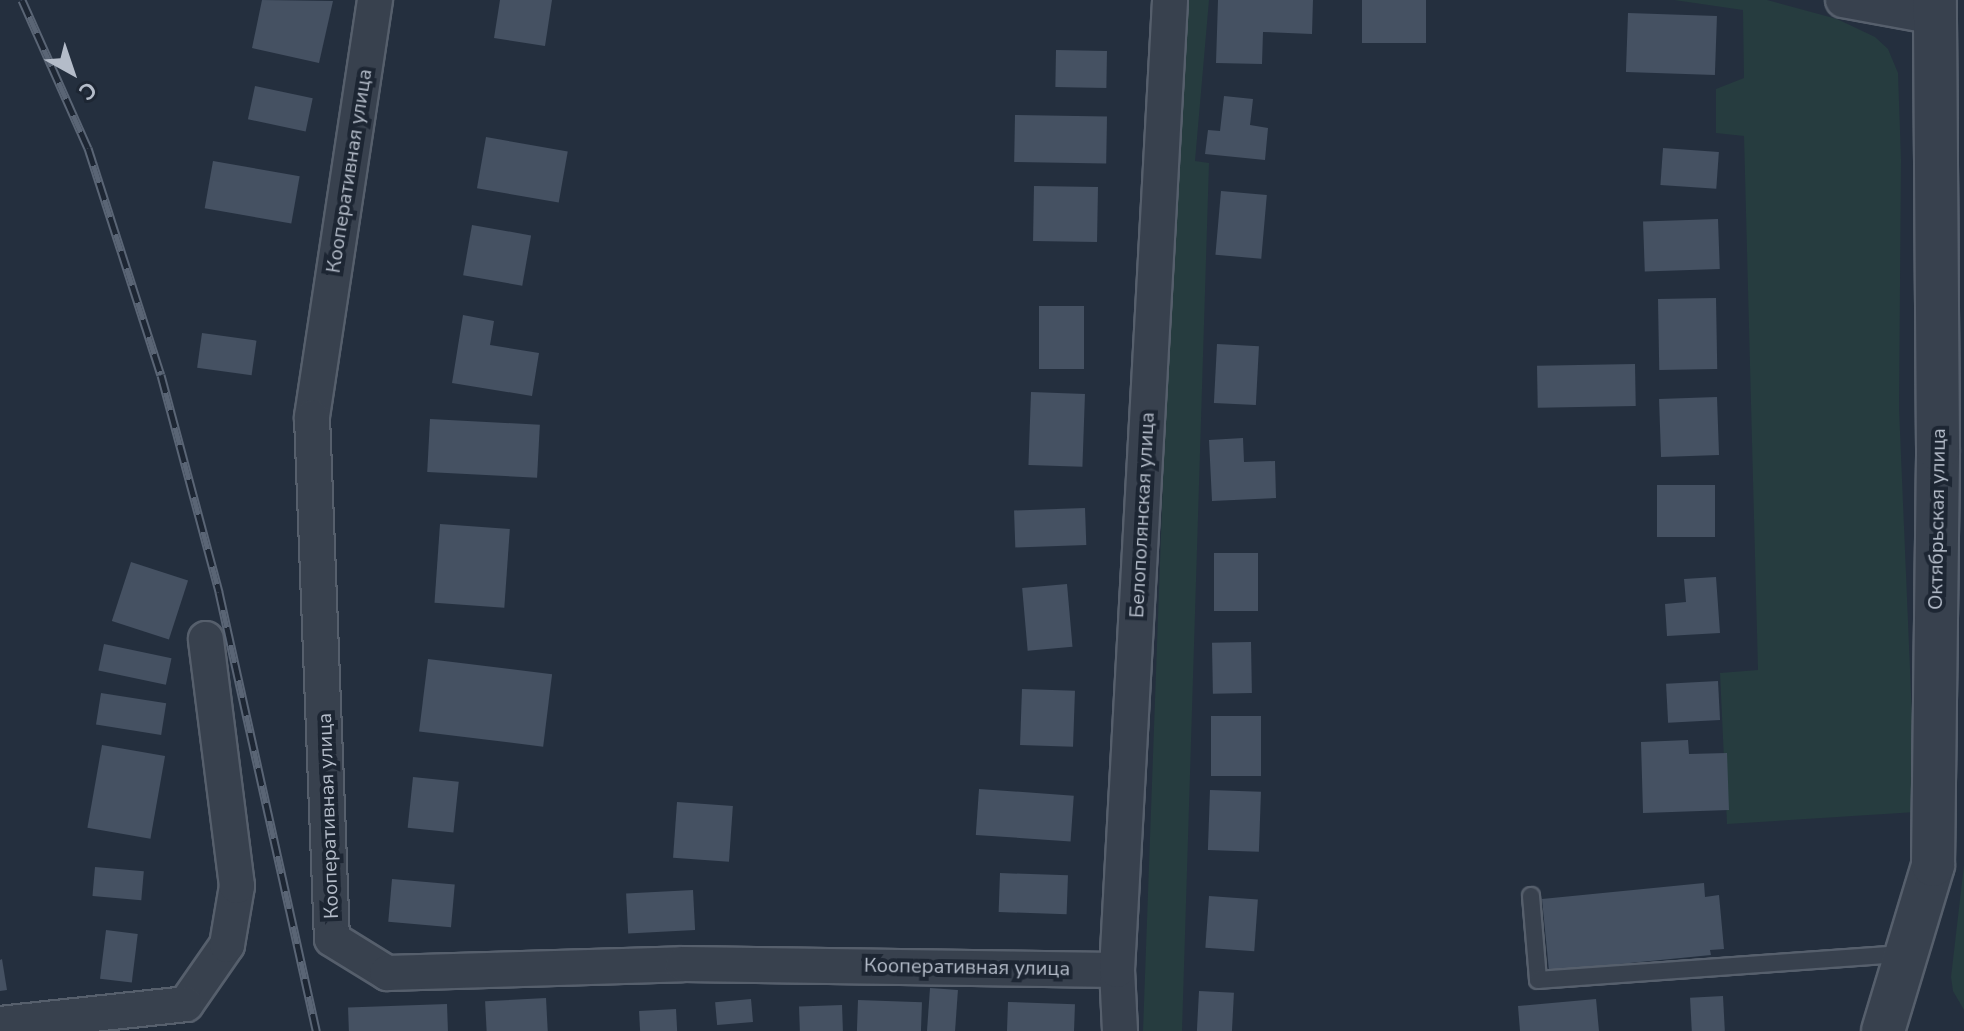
<!DOCTYPE html>
<html>
<head>
<meta charset="utf-8">
<style>
	body { margin:0 }
	#map { position:relative; width:1964px; height:1031px; overflow:hidden; background:#242f3e; font-family:"Nunito Sans",sans-serif }
	div>[style] { position:absolute }
	[style*='--x'] { left:calc(var(--x)*1px); top:calc(var(--y)*1px); width:calc(var(--w)*1px); rotate:calc(var(--a)*1deg) }
	.green>* { inset:0; background:#263c3f }
	.building>* { inset:0; background:#455162; transform-origin:0 0 }
	.roads { filter:drop-shadow(2px 0 #565f6c) drop-shadow(-2px 0 #565f6c) drop-shadow(0 2px #565f6c) drop-shadow(0 -2px #565f6c) }
	.service>* { height:16px; margin:-8px; padding:0 8px; transform-origin:8px; border-radius:8px; background:#38414e }
	.minor>* { height:34px; margin:-17px; padding:0 17px; transform-origin:17px; border-radius:17px; background:#38414e }
	.tertiary>* { height:42px; margin:-21px; padding:0 21px; transform-origin:21px; border-radius:21px; background:#38414e }
	.rail>* { height:9px; margin-top:-4.5px; transform-origin:0; background:repeating-linear-gradient(90deg,#1d2633 0 18px,#5a6575 0 36px); box-sizing:border-box; border-block:2px solid #5a6575 }
	span { translate:-50% -50%; white-space:nowrap; text-align:center; line-height:1.15; -webkit-text-stroke:8px #1d2633; paint-order:stroke }
	.street-label { font-size:20px; color:#b4bcc9 }
	.north { position:absolute; left:32px; top:32px; width:80px; height:80px; -webkit-text-stroke:6px #1d2633; paint-order:stroke; rotate:140deg; font-size:22px; font-weight:700; line-height:32px; text-align:center; color:#b4bcc9 }
	.north::after { content:''; display:block; margin:auto; width:28px; height:36px; background:#b4bcc9; clip-path:polygon(50% 0,100% 100%,50% 72%,0 100%) }
</style>
</head>
<body>
<div id="map">
	<div class="green">
		<i style="clip-path:polygon(1188px 0,1209px 0,1195px 161px,1209px 163px,1182px 1031px,1143px 1031px,1172px 232px)"></i>
		<i style="clip-path:polygon(1674px 0,1767px 0,1837px 19px,1875px 37px,1888px 49px,1898px 73px,1901px 160px,1899px 408px,1916px 812px,1727px 824px,1720px 673px,1758px 670px,1744px 136px,1716px 133px,1716px 89px,1744px 78px,1743px 10px)"></i>
		<i style="clip-path:polygon(1964px 865px,1964px 1010px,1953px 991px,1951px 977px)"></i>
	</div>
	<div class="building">
		<i style="clip-path:polygon(262px 0,333px 1px,319px 63px,252px 48px)"></i>
		<i style="clip-path:polygon(500px 0,552px 0,545px 46px,494px 38px)"></i>
		<i style="clip-path:polygon(1218px 0,1313px 0,1312px 34px,1263px 32px,1262px 64px,1216px 63px)"></i>
		<i style="left:1362px;top:0;width:64px;height:43px"></i>
		<i style="left:1628px;top:13px;width:89px;height:59px;rotate:2deg"></i>
		<i style="left:1056px;top:50px;width:51px;height:37px;rotate:1deg"></i>
		<i style="left:255px;top:86px;width:59px;height:34px;rotate:12deg"></i>
		<i style="clip-path:polygon(1224px 96px,1253px 99px,1250px 125px,1268px 128px,1265px 160px,1205px 154px,1208px 130px,1220px 131px)"></i>
		<i style="left:1015px;top:115px;width:92px;height:47px;rotate:1deg"></i>
		<i style="left:486px;top:137px;width:83px;height:52px;rotate:10deg"></i>
		<i style="left:1663px;top:148px;width:56px;height:37px;rotate:4deg"></i>
		<i style="left:213px;top:161px;width:88px;height:48px;rotate:10deg"></i>
		<i style="left:1034px;top:186px;width:64px;height:55px;rotate:1deg"></i>
		<i style="left:1221px;top:191px;width:46px;height:64px;rotate:5deg"></i>
		<i style="left:1718px;top:219px;width:50px;height:75px;rotate:88deg"></i>
		<i style="left:472px;top:225px;width:60px;height:51px;rotate:10deg"></i>
		<i style="left:1716px;top:298px;width:71px;height:58px;rotate:89deg"></i>
		<i style="left:1039px;top:306px;width:45px;height:63px"></i>
		<i style="clip-path:polygon(463px 315px,494px 321px,490px 345px,539px 353px,532px 396px,452px 383px)"></i>
		<i style="left:202px;top:333px;width:55px;height:35px;rotate:8deg"></i>
		<i style="left:1217px;top:344px;width:42px;height:59px;rotate:3deg"></i>
		<i style="left:1635px;top:364px;width:42px;height:98px;rotate:89deg"></i>
		<i style="left:1031px;top:392px;width:54px;height:73px;rotate:2deg"></i>
		<i style="left:1717px;top:397px;width:58px;height:58px;rotate:88deg"></i>
		<i style="left:430px;top:419px;width:110px;height:53px;rotate:3deg"></i>
		<i style="clip-path:polygon(1243px 438px,1244px 462px,1275px 461px,1276px 498px,1212px 501px,1209px 440px)"></i>
		<i style="left:1657px;top:485px;width:58px;height:52px"></i>
		<i style="left:1085px;top:508px;width:37px;height:71px;rotate:88deg"></i>
		<i style="left:440px;top:524px;width:70px;height:79px;rotate:4deg"></i>
		<i style="left:1214px;top:553px;width:44px;height:58px"></i>
		<i style="left:131px;top:562px;width:60px;height:62px;rotate:18deg"></i>
		<i style="clip-path:polygon(1716px 577px,1720px 633px,1667px 636px,1665px 604px,1686px 602px,1684px 579px)"></i>
		<i style="left:1067px;top:584px;width:63px;height:45px;rotate:85deg"></i>
		<i style="left:1251px;top:642px;width:51px;height:39px;rotate:89deg"></i>
		<i style="left:104px;top:644px;width:69px;height:27px;rotate:12deg"></i>
		<i style="left:428px;top:659px;width:125px;height:73px;rotate:7deg"></i>
		<i style="left:1718px;top:681px;width:39px;height:52px;rotate:87deg"></i>
		<i style="left:1022px;top:689px;width:53px;height:56px;rotate:2deg"></i>
		<i style="left:101px;top:693px;width:66px;height:32px;rotate:9deg"></i>
		<i style="left:1261px;top:716px;width:60px;height:50px;rotate:90deg"></i>
		<i style="clip-path:polygon(1688px 740px,1689px 754px,1727px 753px,1729px 810px,1643px 813px,1641px 742px)"></i>
		<i style="left:102px;top:745px;width:64px;height:84px;rotate:10deg"></i>
		<i style="left:413px;top:777px;width:46px;height:51px;rotate:6deg"></i>
		<i style="left:979px;top:789px;width:95px;height:46px;rotate:4deg"></i>
		<i style="left:1210px;top:790px;width:51px;height:60px;rotate:2deg"></i>
		<i style="left:677px;top:802px;width:56px;height:56px;rotate:4deg"></i>
		<i style="left:95px;top:867px;width:49px;height:29px;rotate:5deg"></i>
		<i style="left:1000px;top:873px;width:68px;height:39px;rotate:2deg"></i>
		<i style="left:392px;top:879px;width:63px;height:43px;rotate:5deg"></i>
		<i style="clip-path:polygon(1704px 883px,1705px 897px,1719px 895px,1724px 949px,1710px 950px,1711px 955px,1549px 971px,1542px 899px)"></i>
		<i style="left:693px;top:890px;width:40px;height:67px;rotate:87deg"></i>
		<i style="left:1209px;top:896px;width:49px;height:52px;rotate:4deg"></i>
		<i style="left:106px;top:930px;width:32px;height:49px;rotate:7deg"></i>
		<i style="clip-path:polygon(2px 959px,7px 990px,0 991px,0 960px)"></i>
		<i style="left:930px;top:988px;width:28px;height:43px;rotate:4deg"></i>
		<i style="left:1199px;top:991px;width:35px;height:40px;rotate:3deg"></i>
		<i style="left:1723px;top:996px;width:35px;height:33px;rotate:87deg"></i>
		<i style="left:546px;top:998px;width:33px;height:61px;rotate:87deg"></i>
		<i style="left:751px;top:999px;width:23px;height:36px;rotate:85deg"></i>
		<i style="clip-path:polygon(1596px 999px,1599px 1031px,1520px 1031px,1518px 1006px)"></i>
		<i style="left:858px;top:1000px;width:64px;height:31px;rotate:2deg"></i>
		<i style="left:1008px;top:1002px;width:67px;height:29px;rotate:2deg"></i>
		<i style="left:447px;top:1004px;width:27px;height:99px;rotate:88deg"></i>
		<i style="left:842px;top:1005px;width:26px;height:43px;rotate:88deg"></i>
		<i style="left:676px;top:1009px;width:22px;height:37px;rotate:87deg"></i>
	</div>
	<div class="roads">
		<div class="service">
			<i style="--x:1531;--y:896;--w:84;--a:85.2"></i>
			<i style="--x:1538;--y:980;--w:368;--a:-4.1"></i>
		</div>
		<div class="minor">
			<i style="--x:375;--y:0;--w:422;--a:98.6"></i>
			<i style="--x:312;--y:417;--w:522;--a:87.81"></i>
			<i style="--x:332;--y:939;--w:65;--a:31.7"></i>
			<i style="--x:387;--y:973;--w:296;--a:-1.7"></i>
			<i style="--x:683;--y:964;--w:434;--a:0.8"></i>
			<i style="--x:1843;--y:0;--w:95;--a:10.4"></i>
			<i style="--x:186;--y:1004;--w:72;--a:-55.2"></i>
			<i style="--x:227;--y:945;--w:60;--a:-80.4"></i>
			<i style="--x:237;--y:886;--w:249;--a:-97.2"></i>
			<i style="--x:0;--y:1024;--w:187;--a:-6.1"></i>
			<i style="--x:1120;--y:1031;--w:61;--a:-92.8"></i>
			<i style="--x:1117;--y:970;--w:971;--a:-86.87"></i>
		</div>
		<div class="tertiary">
			<i style="--x:1883;--y:1031;--w:173;--a:-73.2"></i>
			<i style="--x:1933;--y:865;--w:416;--a:-89.3"></i>
			<i style="--x:1938;--y:449;--w:449;--a:-90.4"></i>
		</div>
	</div>
	<div class="rail">
		<i style="--x:22;--y:0;--w:162;--a:66"></i>
		<i style="--x:88;--y:148;--w:238;--a:72.2"></i>
		<i style="--x:161;--y:375;--w:225;--a:75"></i>
		<i style="--x:219;--y:592;--w:450;--a:77.5"></i>
	</div>
	<div class="street-label">
		<span style="left:349px;top:171px;rotate:-81deg">Кооперативная улица</span>
		<span style="left:1142px;top:515px;rotate:-87deg">Белополянская улица</span>
		<span style="left:1937px;top:519px;rotate:-89deg">Октябрьская улица</span>
		<span style="left:328px;top:816px;rotate:-92deg">Кооперативная улица</span>
		<span style="left:967px;top:967px;rotate:1deg">Кооперативная улица</span>
	</div>
	<div class="north">С</div>
</div>
</body>
</html>
